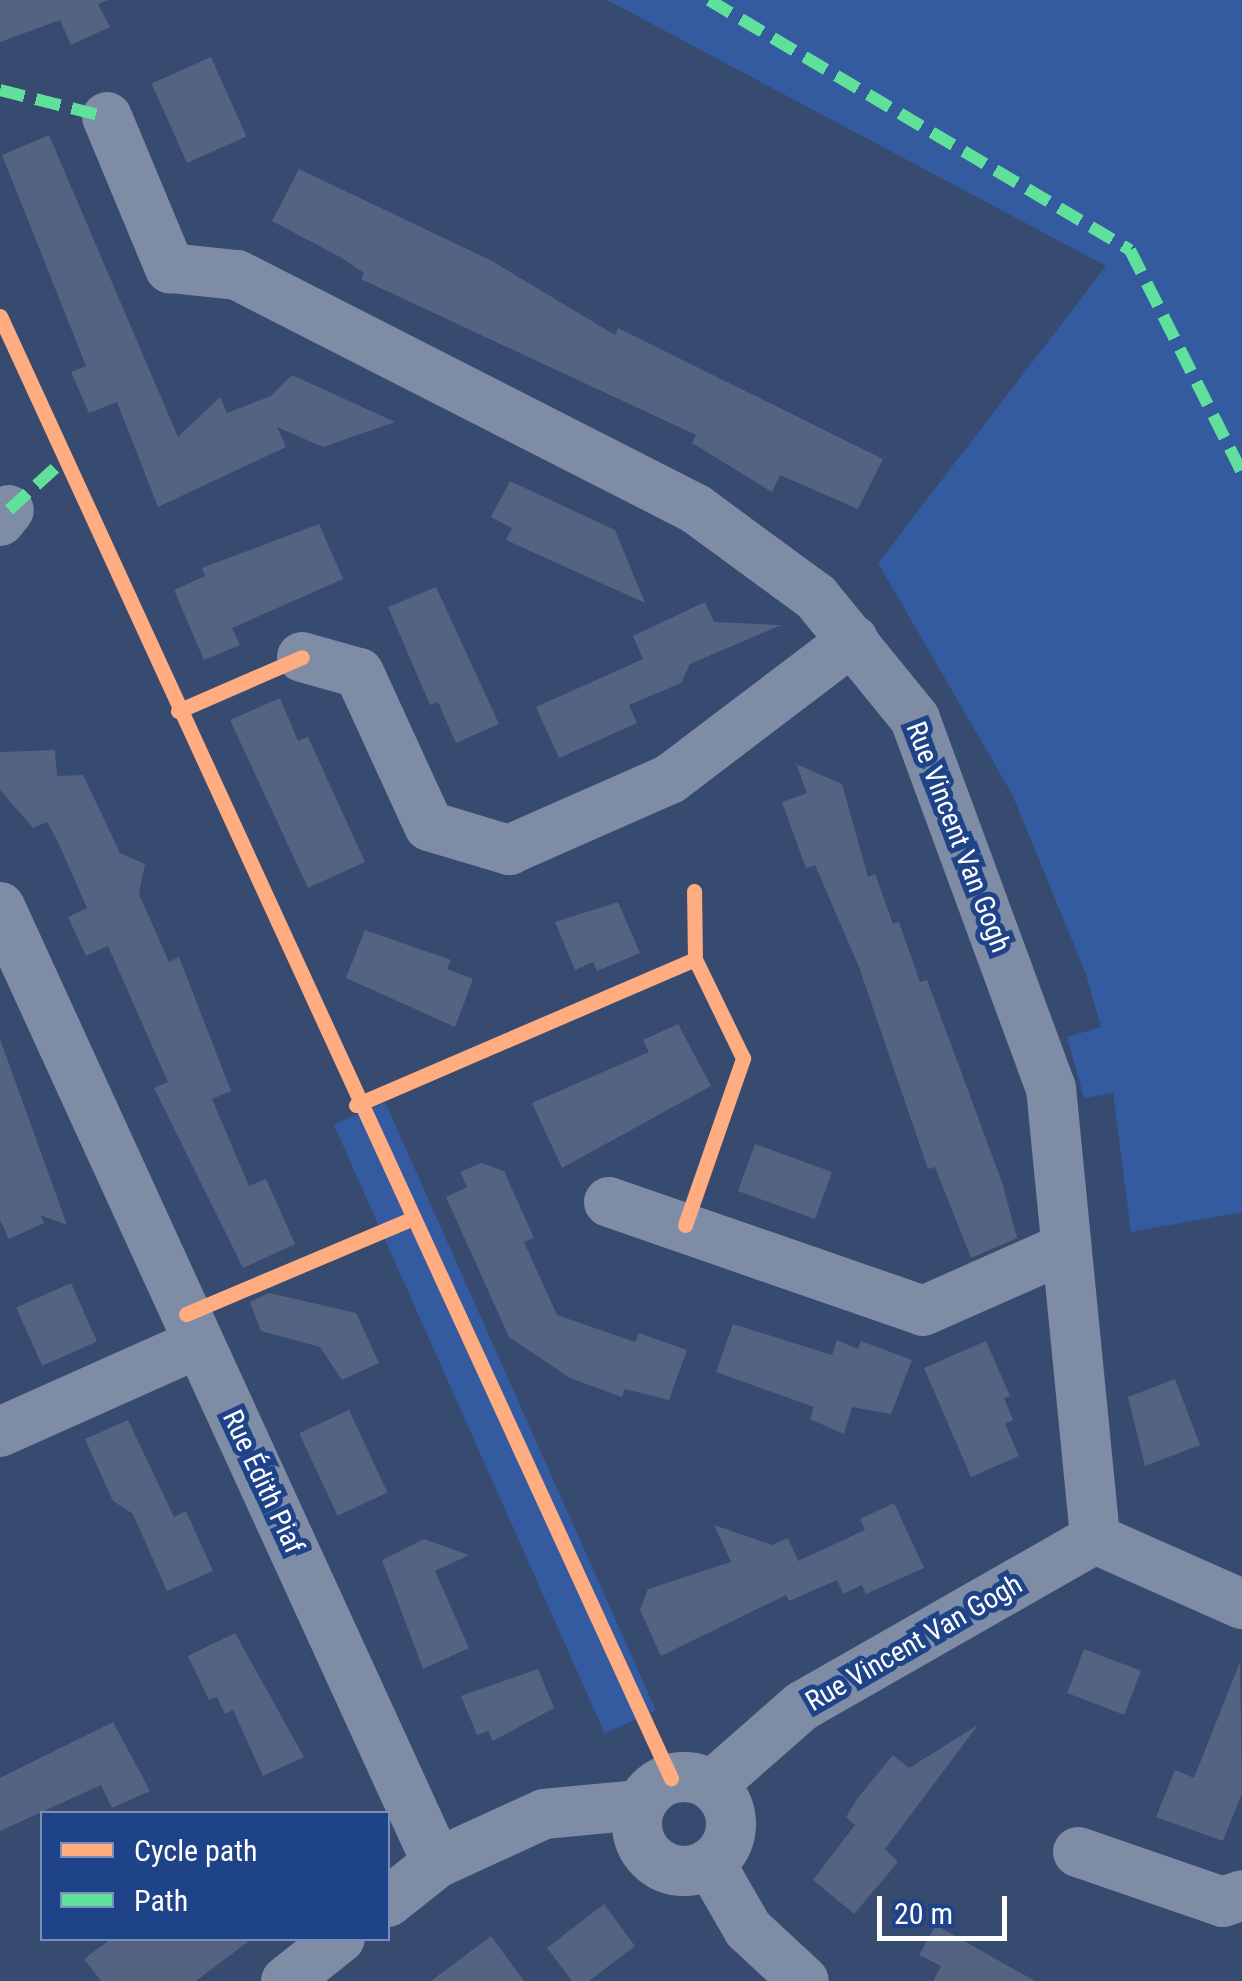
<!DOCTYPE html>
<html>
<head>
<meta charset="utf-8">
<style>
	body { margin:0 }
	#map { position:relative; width:1242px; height:1981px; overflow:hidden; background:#374b70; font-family:"Roboto Condensed",sans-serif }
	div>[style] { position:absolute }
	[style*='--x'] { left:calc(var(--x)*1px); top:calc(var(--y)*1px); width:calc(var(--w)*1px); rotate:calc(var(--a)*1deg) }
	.green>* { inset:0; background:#345a9f; transform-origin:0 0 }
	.building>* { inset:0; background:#536381; transform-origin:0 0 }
	.minor>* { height:50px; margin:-25px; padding:0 25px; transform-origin:25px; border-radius:25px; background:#7e8ca6 }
	.minor>.ring { margin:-25px; padding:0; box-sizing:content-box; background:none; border:50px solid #7e8ca6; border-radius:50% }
	.quiet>* { height:12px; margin-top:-6px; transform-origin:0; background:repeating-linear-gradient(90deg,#60e19b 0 25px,transparent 0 37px) }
	.cycleway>* { height:15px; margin:-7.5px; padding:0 7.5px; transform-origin:7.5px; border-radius:7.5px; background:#ffac80 }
	span { translate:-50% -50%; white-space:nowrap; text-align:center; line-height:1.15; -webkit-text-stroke:10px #1f4388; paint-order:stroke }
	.street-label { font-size:28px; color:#fff }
	.legend { position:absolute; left:40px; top:1811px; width:350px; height:130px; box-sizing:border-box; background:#1f4388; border:2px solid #798eb8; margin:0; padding:12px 18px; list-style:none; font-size:30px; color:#fff }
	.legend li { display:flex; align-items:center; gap:20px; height:50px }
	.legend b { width:50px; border:2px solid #798eb8 }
	.scale { position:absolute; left:877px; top:1896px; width:130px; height:45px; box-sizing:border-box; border:5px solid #fff; border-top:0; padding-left:12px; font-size:30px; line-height:35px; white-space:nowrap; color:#fff; -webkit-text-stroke:8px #1f4388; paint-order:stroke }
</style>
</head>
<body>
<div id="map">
	<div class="green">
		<i style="clip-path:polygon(607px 0,1242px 0,1242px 1212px,1131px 1232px,1113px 1093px,1084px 1098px,1067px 1037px,1101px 1027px,1086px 974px,1012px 794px,878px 563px,1106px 266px)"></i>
		<i style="left:385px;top:1102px;width:666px;height:56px;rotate:66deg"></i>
	</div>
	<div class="building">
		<i style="clip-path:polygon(0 0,108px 0,98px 4px,110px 27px,71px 45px,60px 20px,0 42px)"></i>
		<i style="left:211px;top:57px;width:87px;height:65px;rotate:66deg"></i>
		<i style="clip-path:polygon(49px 135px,178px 437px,220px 397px,227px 413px,271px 396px,292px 375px,395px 422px,323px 447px,277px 427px,286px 447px,158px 507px,117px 402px,89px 413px,71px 372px,86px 366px,2px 155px)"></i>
		<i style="clip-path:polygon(299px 169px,492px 261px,615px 335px,618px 328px,883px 459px,858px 509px,780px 475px,772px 492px,692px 443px,696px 435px,361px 279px,364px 273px,340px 257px,272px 221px)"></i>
		<i style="clip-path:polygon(510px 481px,615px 530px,645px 603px,506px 540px,512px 528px,491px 517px)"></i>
		<i style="clip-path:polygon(319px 524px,343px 579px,232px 628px,240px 645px,204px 660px,174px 590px,205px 576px,202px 568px)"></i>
		<i style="clip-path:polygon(436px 587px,499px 724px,456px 743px,438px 702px,430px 705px,388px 607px)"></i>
		<i style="clip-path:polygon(705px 602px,714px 622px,781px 625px,690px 664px,681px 683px,629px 705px,637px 723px,559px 758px,536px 707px,643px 659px,633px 636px)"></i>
		<i style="clip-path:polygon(280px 698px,298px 741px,308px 737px,365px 862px,308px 888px,230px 720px)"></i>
		<i style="clip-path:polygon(55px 750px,57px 776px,83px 775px,120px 853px,145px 864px,139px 894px,169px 962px,179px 957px,231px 1091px,212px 1099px,249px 1186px,266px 1179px,295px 1244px,243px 1268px,154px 1088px,168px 1082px,108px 946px,86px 956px,68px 917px,87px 908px,58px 842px,47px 822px,33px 828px,0 790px,0 752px)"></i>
		<i style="clip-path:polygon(796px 764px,842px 784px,868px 877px,875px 874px,893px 924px,899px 922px,920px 982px,927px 980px,1002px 1182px,1017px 1238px,971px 1258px,935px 1167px,928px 1169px,859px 967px,815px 865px,806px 868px,782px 802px,807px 793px)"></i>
		<i style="clip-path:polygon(618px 902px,640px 953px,597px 971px,593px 962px,575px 970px,555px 922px)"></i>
		<i style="clip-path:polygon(365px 930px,451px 960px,447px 969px,473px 979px,455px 1027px,346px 978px)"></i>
		<i style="clip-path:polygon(678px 1024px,711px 1086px,562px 1168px,532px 1103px,649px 1052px,643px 1040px)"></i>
		<i style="clip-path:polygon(0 1039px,67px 1225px,40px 1215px,44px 1223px,9px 1239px,0 1220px)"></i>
		<i style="left:755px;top:1144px;width:82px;height:50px;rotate:20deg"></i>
		<i style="clip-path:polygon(481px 1163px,504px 1171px,534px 1238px,524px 1242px,557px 1315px,635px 1342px,639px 1333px,687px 1350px,669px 1400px,625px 1389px,622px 1397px,570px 1378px,509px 1337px,446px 1197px,467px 1187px,460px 1172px)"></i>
		<i style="left:71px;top:1283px;width:64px;height:60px;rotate:66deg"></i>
		<i style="clip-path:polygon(269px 1293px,356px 1313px,379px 1363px,342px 1380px,320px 1347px,261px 1331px,250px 1302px)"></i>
		<i style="clip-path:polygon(733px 1324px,832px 1355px,837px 1340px,858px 1349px,861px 1341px,912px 1360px,891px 1414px,852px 1407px,844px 1434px,810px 1419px,814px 1407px,716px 1372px)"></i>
		<i style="clip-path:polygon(986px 1341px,1010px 1396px,1004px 1398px,1013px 1420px,1005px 1424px,1019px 1456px,971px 1477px,924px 1368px)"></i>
		<i style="clip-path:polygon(1175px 1379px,1200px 1445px,1145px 1466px,1128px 1397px)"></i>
		<i style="left:349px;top:1410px;width:91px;height:55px;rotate:65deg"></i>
		<i style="clip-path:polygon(128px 1420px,174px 1517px,186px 1511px,213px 1571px,167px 1591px,133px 1514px,113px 1501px,85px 1439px)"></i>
		<i style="clip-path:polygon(894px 1503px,924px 1568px,866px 1594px,862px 1585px,843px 1594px,837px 1580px,789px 1601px,786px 1595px,661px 1656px,640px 1610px,648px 1589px,731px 1562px,714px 1525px,772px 1545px,788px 1538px,798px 1561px,865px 1530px,860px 1519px)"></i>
		<i style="clip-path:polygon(424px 1539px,469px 1555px,435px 1571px,469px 1648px,423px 1669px,382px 1560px)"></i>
		<i style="clip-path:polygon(235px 1633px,304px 1757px,263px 1776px,233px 1710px,225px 1714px,217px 1697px,209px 1700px,188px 1656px)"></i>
		<i style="left:1084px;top:1649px;width:61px;height:47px;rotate:21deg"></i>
		<i style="clip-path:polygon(1240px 1662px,1242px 1793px,1223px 1841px,1156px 1817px,1175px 1770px,1194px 1778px)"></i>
		<i style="clip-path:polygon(538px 1669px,554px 1708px,493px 1741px,488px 1731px,477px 1735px,461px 1696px)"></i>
		<i style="clip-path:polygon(113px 1722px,150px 1791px,112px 1808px,101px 1785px,0 1831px,0 1778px)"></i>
		<i style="clip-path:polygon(978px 1725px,885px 1849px,898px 1862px,854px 1914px,813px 1880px,855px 1825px,846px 1817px,857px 1799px,893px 1755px,909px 1768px)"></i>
		<i style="clip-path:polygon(604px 1904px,635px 1946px,589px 1981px,572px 1981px,547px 1948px)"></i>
		<i style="clip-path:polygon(936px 1925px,1035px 1981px,933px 1981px,941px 1966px,919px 1955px)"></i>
		<i style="clip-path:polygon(491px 1936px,524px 1981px,431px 1981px)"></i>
		<i style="clip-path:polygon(112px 1938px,253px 1938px,196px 1981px,101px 1981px,84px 1959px)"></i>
	</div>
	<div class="minor">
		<i style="--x:107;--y:117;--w:164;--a:67.4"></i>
		<i style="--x:170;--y:268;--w:67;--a:6"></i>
		<i style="--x:237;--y:275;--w:515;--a:27.01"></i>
		<i style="--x:696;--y:509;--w:149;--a:36.3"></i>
		<i style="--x:816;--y:597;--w:157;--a:50.9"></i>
		<i style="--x:915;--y:719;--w:393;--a:69.8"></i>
		<i style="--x:1051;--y:1088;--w:453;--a:84.4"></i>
		<i style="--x:0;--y:521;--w:14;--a:-51"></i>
		<i style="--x:302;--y:657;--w:59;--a:15.7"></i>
		<i style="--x:359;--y:673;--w:168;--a:65.4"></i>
		<i style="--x:429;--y:826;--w:84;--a:16.7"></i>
		<i style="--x:509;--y:850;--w:176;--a:-23.8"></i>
		<i style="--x:670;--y:779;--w:230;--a:-37.2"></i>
		<i style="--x:0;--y:907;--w:1051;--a:65.43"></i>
		<i style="--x:609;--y:1202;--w:332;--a:19.1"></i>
		<i style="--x:923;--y:1311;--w:155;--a:-23.9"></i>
		<i style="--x:0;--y:1432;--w:218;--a:-24.1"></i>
		<i style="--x:1095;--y:1539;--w:161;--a:23.9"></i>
		<i class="ring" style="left:637px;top:1777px;width:44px;height:44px"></i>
		<i style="--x:712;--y:1785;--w:120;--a:-41.3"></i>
		<i style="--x:802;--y:1706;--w:337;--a:-29.7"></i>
		<i style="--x:1078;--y:1852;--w:153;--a:19"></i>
		<i style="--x:1223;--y:1902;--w:20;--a:-20"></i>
		<i style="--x:710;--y:1863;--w:76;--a:60.1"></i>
		<i style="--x:748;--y:1929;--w:76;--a:42.9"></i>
		<i style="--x:388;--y:1902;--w:63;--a:-38.5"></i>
		<i style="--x:437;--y:1863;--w:118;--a:-24.6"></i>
		<i style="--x:544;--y:1814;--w:96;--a:-5.4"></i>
		<i style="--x:286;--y:1981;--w:69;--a:-38.5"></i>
	</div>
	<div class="quiet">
		<i style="--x:709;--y:0;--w:490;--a:30.7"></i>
		<i style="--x:1130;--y:250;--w:250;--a:63.3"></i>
		<i style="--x:0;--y:90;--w:110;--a:14.2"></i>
		<i style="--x:9;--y:510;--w:76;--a:-42.3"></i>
	</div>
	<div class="cycleway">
		<i style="--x:0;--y:316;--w:1609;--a:65.35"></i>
		<i style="--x:178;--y:711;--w:135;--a:-23.5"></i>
		<i style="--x:356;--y:1105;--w:369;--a:-23.3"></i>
		<i style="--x:685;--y:1225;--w:177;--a:-70.8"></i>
		<i style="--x:743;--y:1058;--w:110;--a:-115.9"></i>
		<i style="--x:695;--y:959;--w:68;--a:-90.8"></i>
		<i style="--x:186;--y:1314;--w:242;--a:-22.9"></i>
	</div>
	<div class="street-label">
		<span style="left:958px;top:837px;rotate:69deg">Rue Vincent Van Gogh</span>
		<span style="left:263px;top:1482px;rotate:65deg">Rue Édith Piaf</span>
		<span style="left:914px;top:1643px;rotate:-30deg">Rue Vincent Van Gogh</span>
	</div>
	<ul class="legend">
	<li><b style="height:12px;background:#ffac80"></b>Cycle path</li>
	<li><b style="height:12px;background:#60e19b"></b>Path</li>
	</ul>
	<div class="scale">20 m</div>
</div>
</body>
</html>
